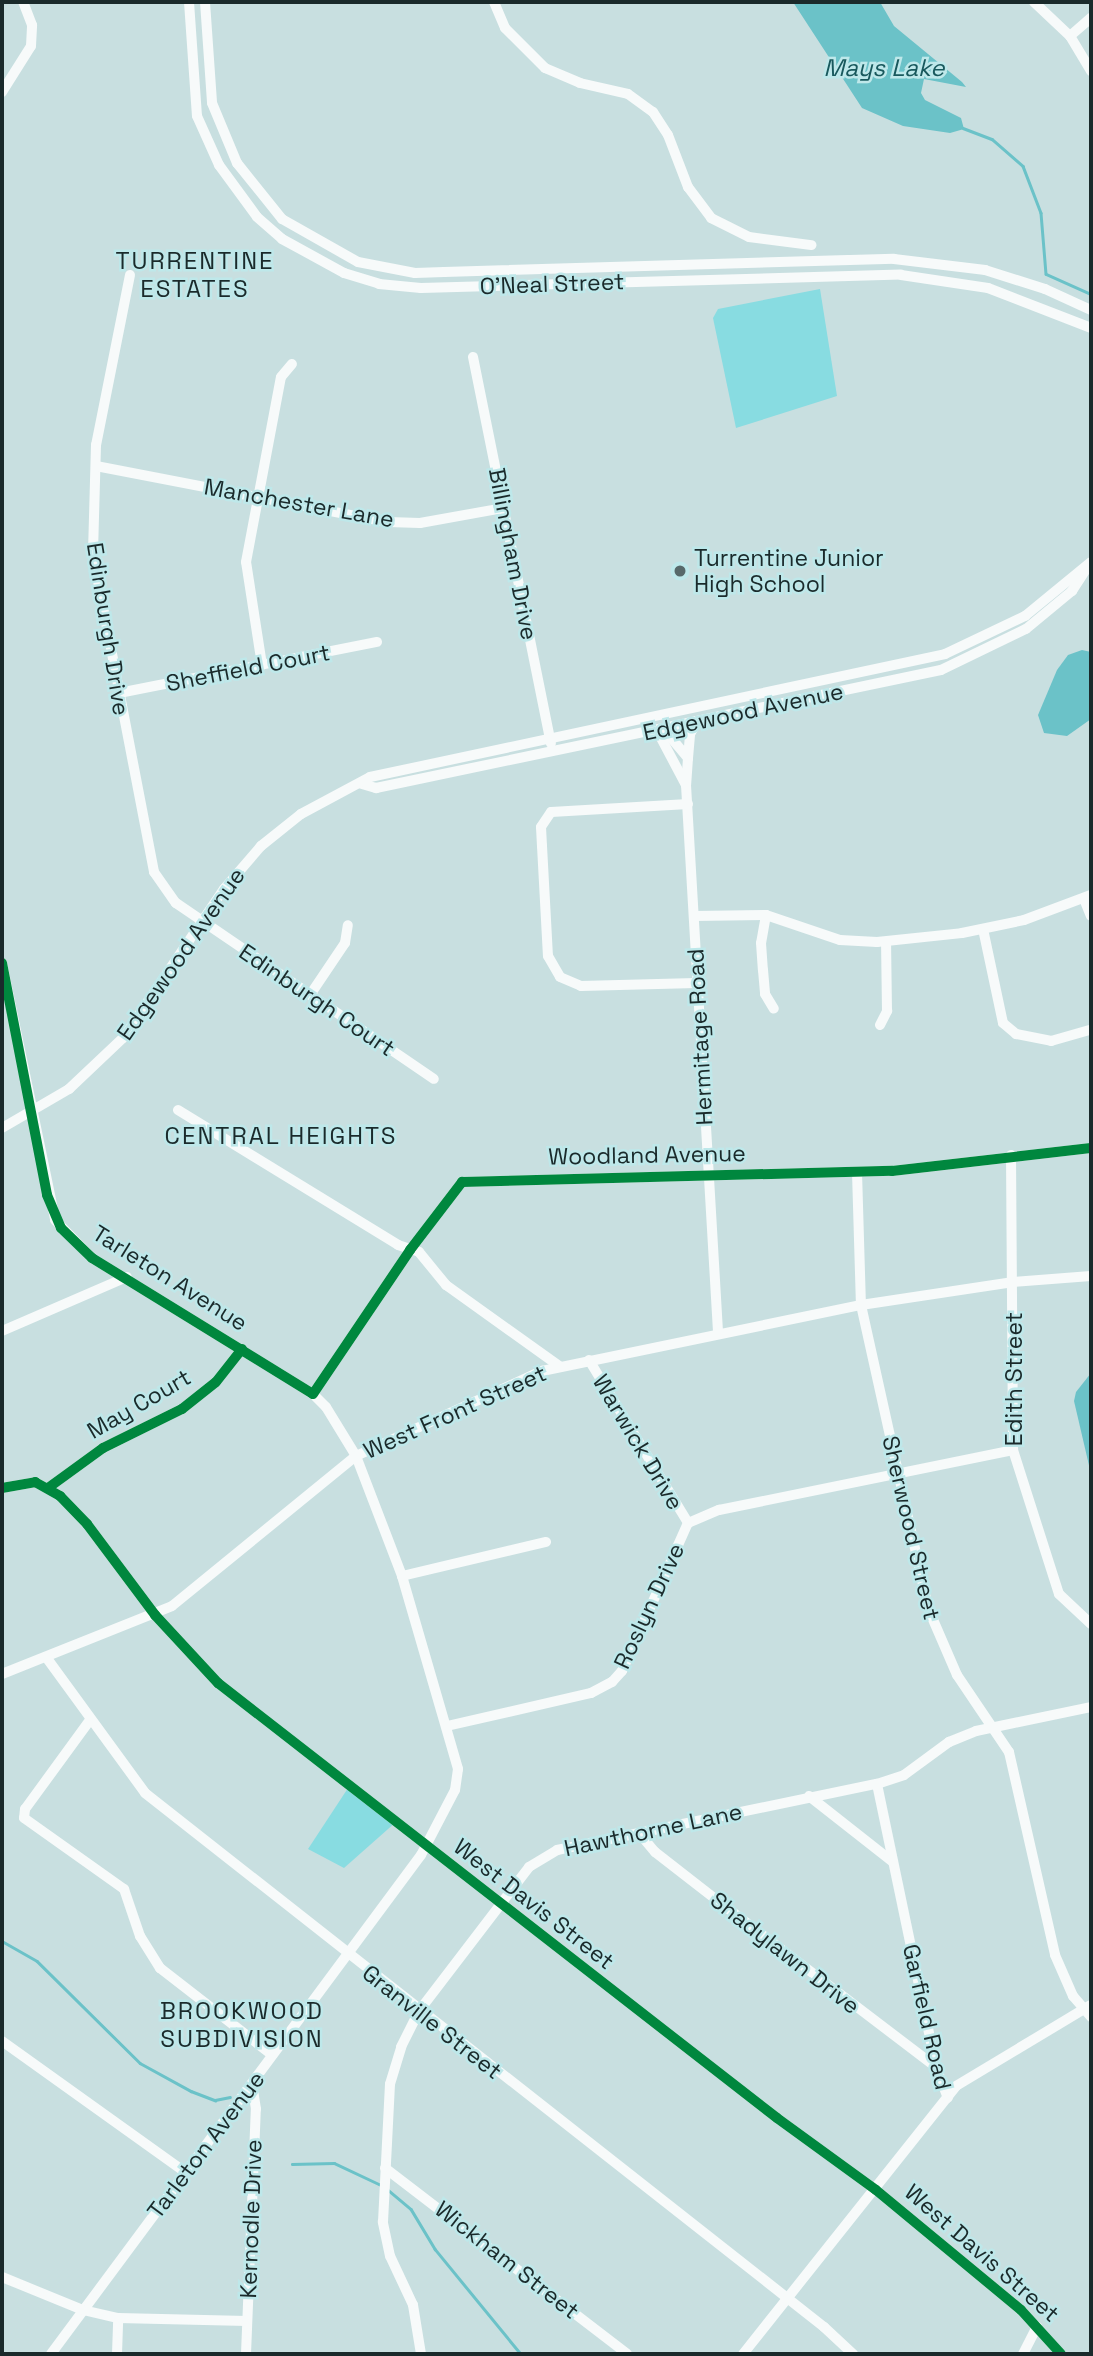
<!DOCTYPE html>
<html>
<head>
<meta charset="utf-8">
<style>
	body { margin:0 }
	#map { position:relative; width:1093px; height:2356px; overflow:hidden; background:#c8dfe0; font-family:"Space Grotesk",sans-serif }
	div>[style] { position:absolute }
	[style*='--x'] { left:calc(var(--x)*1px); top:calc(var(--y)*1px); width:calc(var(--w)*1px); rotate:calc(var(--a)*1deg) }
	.green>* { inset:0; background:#88dce1 }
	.water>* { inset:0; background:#6bc2c8 }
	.stream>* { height:2.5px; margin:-1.25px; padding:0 1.25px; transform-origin:1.25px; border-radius:1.25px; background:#6bc2c8 }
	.minor>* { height:10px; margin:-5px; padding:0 5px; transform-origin:5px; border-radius:5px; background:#f7fafa }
	.cycleway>* { height:10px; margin:-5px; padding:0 5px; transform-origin:5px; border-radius:5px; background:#00873e }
	.dots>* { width:19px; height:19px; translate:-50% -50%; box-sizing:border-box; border:4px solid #bee8ea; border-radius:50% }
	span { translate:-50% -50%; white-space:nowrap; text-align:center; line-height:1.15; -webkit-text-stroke:5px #bee8ea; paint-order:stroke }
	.street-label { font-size:23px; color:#1a2a2b }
	.poi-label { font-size:23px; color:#1a2a2b }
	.left { translate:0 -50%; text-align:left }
	.water-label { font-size:24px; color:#19595d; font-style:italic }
	.neighbourhood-label { font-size:24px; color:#1a2a2b; letter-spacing:2px }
	.frame { position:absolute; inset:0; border:4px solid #1a2a2b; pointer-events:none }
</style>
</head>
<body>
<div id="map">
	<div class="green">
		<i style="clip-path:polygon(820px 289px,837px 396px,736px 428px,713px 318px,718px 309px)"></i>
		<i style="clip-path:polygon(350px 1785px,396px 1822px,344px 1868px,308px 1849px)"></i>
	</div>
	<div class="water">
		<i style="clip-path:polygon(793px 2px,880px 2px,894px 26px,962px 82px,966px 87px,924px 79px,921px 93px,925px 100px,961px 118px,964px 129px,950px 133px,903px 126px,862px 108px)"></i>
		<i style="clip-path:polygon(1082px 650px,1091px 652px,1091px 719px,1067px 736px,1044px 733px,1038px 715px,1057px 670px,1068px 655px)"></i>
		<i style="clip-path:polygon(1091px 1373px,1091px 1474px,1074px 1401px,1076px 1392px)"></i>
	</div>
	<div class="stream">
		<i style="--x:963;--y:128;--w:31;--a:21"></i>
		<i style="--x:992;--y:139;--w:41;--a:41.1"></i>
		<i style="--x:1023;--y:166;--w:50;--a:69"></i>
		<i style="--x:1041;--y:213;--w:61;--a:85.3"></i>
		<i style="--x:1046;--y:274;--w:49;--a:24"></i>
		<i style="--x:2;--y:1941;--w:40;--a:29.7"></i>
		<i style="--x:37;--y:1961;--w:145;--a:44.7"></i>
		<i style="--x:140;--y:2063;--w:58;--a:28.8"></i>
		<i style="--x:191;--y:2091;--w:26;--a:21"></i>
		<i style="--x:215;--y:2100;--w:15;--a:-11"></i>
		<i style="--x:292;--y:2164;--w:42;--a:-1.4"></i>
		<i style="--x:334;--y:2163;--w:52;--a:25.1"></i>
		<i style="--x:387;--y:2189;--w:31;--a:40"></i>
		<i style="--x:411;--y:2209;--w:47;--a:59"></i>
		<i style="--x:435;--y:2249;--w:136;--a:50.7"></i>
	</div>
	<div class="minor">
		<i style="--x:189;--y:2;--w:114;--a:86"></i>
		<i style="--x:197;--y:116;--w:54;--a:65.8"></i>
		<i style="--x:219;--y:165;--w:64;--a:53.8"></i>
		<i style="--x:257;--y:217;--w:33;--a:41"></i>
		<i style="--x:282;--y:239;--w:71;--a:28.7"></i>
		<i style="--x:344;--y:273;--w:37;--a:17"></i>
		<i style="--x:379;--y:284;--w:42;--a:5.4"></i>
		<i style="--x:421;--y:288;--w:480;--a:-1.6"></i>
		<i style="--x:901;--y:275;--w:88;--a:8.5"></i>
		<i style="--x:988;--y:288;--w:110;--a:21.2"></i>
		<i style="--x:205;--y:2;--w:101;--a:86"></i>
		<i style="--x:212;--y:103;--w:65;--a:67.4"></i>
		<i style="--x:237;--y:163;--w:72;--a:51.2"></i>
		<i style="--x:282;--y:219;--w:87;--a:29.5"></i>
		<i style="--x:358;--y:262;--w:58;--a:10.9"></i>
		<i style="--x:415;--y:273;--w:29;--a:-2"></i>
		<i style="--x:444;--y:272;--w:450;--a:-1.7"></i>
		<i style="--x:894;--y:259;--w:92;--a:6.9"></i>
		<i style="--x:985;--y:270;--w:63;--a:17.6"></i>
		<i style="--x:1045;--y:289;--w:51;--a:24.5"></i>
		<i style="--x:494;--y:2;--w:28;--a:67"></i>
		<i style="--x:505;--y:28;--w:57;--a:45"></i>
		<i style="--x:545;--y:68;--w:38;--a:23"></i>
		<i style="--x:580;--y:83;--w:49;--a:12.9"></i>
		<i style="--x:628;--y:94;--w:31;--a:36"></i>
		<i style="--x:653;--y:112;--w:27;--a:57"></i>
		<i style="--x:668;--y:135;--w:56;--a:69"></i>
		<i style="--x:688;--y:187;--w:39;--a:53"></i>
		<i style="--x:711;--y:218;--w:42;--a:26.6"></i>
		<i style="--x:749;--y:237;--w:63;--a:7.4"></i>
		<i style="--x:1034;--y:2;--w:50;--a:43.4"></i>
		<i style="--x:1070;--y:36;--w:41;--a:59"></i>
		<i style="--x:1070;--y:36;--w:28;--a:-41"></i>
		<i style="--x:2;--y:92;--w:54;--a:-57.8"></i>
		<i style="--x:31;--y:46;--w:21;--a:-87"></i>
		<i style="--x:32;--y:25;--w:25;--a:-111"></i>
		<i style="--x:130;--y:275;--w:173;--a:101.3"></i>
		<i style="--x:96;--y:445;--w:110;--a:91.6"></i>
		<i style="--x:93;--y:555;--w:323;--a:79.1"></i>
		<i style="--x:154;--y:872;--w:38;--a:55"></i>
		<i style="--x:176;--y:903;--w:312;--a:34.3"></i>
		<i style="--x:473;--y:357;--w:394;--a:78.6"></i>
		<i style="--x:96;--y:466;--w:297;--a:10.9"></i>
		<i style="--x:388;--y:522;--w:32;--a:2"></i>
		<i style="--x:420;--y:523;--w:84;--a:-10.2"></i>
		<i style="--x:262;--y:665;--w:104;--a:-98.8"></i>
		<i style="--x:246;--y:562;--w:188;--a:-79.3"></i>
		<i style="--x:281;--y:377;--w:17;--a:-50"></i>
		<i style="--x:119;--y:693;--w:263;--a:-11.2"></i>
		<i style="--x:648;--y:731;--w:25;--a:18"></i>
		<i style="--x:672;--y:739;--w:25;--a:50"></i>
		<i style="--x:688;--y:758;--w:27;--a:94"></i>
		<i style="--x:686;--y:785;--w:548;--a:86.65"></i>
		<i style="--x:661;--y:738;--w:53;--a:62"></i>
		<i style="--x:688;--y:758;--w:24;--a:-85"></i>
		<i style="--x:690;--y:734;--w:14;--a:-60"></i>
		<i style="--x:362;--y:784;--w:15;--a:16"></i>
		<i style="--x:376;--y:788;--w:577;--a:-11.8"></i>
		<i style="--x:941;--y:670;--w:94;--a:-25.8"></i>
		<i style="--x:1026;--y:629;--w:60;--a:-39.6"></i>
		<i style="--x:1072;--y:591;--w:27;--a:-57"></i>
		<i style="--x:688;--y:804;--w:137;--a:176.7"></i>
		<i style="--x:551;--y:812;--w:18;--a:124"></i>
		<i style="--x:541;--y:827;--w:19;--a:87"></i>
		<i style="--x:542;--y:846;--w:110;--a:86.9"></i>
		<i style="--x:548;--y:956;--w:24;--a:60"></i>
		<i style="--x:560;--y:977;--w:23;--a:23"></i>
		<i style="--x:581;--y:986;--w:115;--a:-1.5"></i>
		<i style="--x:1084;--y:899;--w:18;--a:68"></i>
		<i style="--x:766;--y:915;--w:28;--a:100"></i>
		<i style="--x:761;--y:943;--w:27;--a:86"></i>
		<i style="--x:763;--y:970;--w:24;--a:85"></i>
		<i style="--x:765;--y:994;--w:17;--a:59"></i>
		<i style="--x:694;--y:916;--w:72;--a:-0.8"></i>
		<i style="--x:766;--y:915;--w:78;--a:18.7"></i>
		<i style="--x:840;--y:940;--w:37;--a:3"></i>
		<i style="--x:877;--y:942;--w:85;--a:-6"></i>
		<i style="--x:962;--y:933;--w:63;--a:-11.8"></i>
		<i style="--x:1024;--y:920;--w:72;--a:-20.5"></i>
		<i style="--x:983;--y:929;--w:96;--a:78"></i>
		<i style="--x:1003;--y:1023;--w:17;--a:40"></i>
		<i style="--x:1016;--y:1034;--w:36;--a:11"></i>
		<i style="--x:1051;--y:1041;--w:40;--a:-16"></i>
		<i style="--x:2;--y:963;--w:262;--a:78.3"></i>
		<i style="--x:55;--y:1220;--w:53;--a:45.8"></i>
		<i style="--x:92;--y:1258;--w:259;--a:31.6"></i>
		<i style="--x:313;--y:1394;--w:18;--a:45"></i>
		<i style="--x:326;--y:1407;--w:57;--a:58.5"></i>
		<i style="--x:356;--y:1456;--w:129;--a:69"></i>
		<i style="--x:402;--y:1576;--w:201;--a:73.8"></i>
		<i style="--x:458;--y:1769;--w:21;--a:98"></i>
		<i style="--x:455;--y:1790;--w:73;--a:117.6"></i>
		<i style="--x:421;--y:1855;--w:621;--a:126.56"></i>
		<i style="--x:310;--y:995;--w:63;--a:-56.1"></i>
		<i style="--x:345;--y:943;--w:18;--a:-81"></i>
		<i style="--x:880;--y:1025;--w:16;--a:-63"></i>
		<i style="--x:887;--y:1011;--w:69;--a:-90.8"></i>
		<i style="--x:178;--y:1110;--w:258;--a:31.5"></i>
		<i style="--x:398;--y:1245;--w:22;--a:18"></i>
		<i style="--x:419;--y:1252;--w:43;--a:50.7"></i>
		<i style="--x:446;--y:1285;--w:139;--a:35.6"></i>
		<i style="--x:2;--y:1128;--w:78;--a:-30.2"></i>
		<i style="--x:69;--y:1089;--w:74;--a:-43.4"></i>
		<i style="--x:123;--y:1038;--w:180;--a:-55.9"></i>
		<i style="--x:224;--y:889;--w:57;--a:-49.3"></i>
		<i style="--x:261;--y:846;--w:51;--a:-38.7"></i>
		<i style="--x:301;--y:814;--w:78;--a:-28.2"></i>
		<i style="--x:370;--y:777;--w:588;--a:-12.07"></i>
		<i style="--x:945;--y:654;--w:89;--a:-25.4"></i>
		<i style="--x:1025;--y:616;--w:85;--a:-39.3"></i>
		<i style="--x:1011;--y:1155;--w:295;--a:89.6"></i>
		<i style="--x:1013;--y:1450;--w:151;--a:72.3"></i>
		<i style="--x:1059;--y:1594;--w:44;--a:43.2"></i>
		<i style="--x:857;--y:1172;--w:133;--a:88.3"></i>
		<i style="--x:861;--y:1305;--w:310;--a:77.5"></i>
		<i style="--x:928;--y:1608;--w:73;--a:66.6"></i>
		<i style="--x:957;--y:1675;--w:93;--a:56"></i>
		<i style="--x:1009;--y:1752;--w:208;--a:77.2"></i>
		<i style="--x:1055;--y:1955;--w:45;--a:66.3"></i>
		<i style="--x:1073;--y:1996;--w:28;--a:49"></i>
		<i style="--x:2;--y:1331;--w:136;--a:-23.4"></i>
		<i style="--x:589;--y:1360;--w:191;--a:58.7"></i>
		<i style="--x:313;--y:1394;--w:174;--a:-56"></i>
		<i style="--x:410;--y:1250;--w:86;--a:-52.6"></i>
		<i style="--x:462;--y:1182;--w:430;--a:-1.5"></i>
		<i style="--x:892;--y:1171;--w:200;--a:-6.6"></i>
		<i style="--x:2;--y:1488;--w:34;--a:-10"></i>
		<i style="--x:35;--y:1482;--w:29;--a:29"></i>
		<i style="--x:60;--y:1496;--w:39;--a:46"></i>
		<i style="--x:87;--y:1524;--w:114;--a:53.2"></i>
		<i style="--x:155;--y:1615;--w:93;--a:47.2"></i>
		<i style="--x:218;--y:1683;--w:708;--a:37.89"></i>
		<i style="--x:777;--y:2118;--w:122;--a:36"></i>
		<i style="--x:876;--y:2190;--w:188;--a:39.6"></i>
		<i style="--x:1021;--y:2310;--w:59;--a:47.7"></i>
		<i style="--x:48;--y:1488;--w:68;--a:-36"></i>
		<i style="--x:103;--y:1448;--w:88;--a:-26.3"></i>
		<i style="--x:182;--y:1409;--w:43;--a:-38.5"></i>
		<i style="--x:216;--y:1382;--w:42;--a:-51.8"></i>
		<i style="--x:402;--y:1576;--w:148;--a:-13.3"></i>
		<i style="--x:46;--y:1657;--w:168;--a:53.9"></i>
		<i style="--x:145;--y:1793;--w:864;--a:38.18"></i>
		<i style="--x:824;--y:2327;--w:40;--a:43"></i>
		<i style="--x:2;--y:1674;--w:183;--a:-21.8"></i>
		<i style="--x:172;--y:1606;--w:237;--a:-39.2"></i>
		<i style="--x:356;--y:1456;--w:205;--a:-24.6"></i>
		<i style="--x:542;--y:1371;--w:326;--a:-11.7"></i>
		<i style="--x:861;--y:1305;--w:154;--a:-8.6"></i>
		<i style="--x:1013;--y:1282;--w:78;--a:-4.4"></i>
		<i style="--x:90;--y:1720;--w:110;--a:126.1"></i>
		<i style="--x:25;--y:1809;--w:9;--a:96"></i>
		<i style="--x:24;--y:1818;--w:123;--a:35.4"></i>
		<i style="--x:124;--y:1889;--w:50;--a:71.2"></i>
		<i style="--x:140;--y:1936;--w:38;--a:58"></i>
		<i style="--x:160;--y:1968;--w:142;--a:37.8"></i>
		<i style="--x:447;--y:1726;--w:148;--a:-12.9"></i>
		<i style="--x:591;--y:1693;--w:24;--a:-28"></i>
		<i style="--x:612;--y:1682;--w:15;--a:-48"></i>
		<i style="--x:622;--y:1671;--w:162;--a:-66"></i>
		<i style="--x:688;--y:1523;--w:34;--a:-23"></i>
		<i style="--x:719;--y:1510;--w:300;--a:-11.5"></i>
		<i style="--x:877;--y:1784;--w:289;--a:78.2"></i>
		<i style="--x:936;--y:2067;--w:33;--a:69"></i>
		<i style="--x:809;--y:1796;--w:107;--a:38.2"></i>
		<i style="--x:639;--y:1833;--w:25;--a:50"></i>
		<i style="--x:655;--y:1852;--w:80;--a:37.9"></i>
		<i style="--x:718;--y:1901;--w:274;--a:37.3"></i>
		<i style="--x:2;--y:2041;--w:225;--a:35.6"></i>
		<i style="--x:385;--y:2168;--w:305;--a:37.5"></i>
		<i style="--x:2;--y:2277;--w:87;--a:22.2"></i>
		<i style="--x:83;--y:2310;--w:36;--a:13"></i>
		<i style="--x:118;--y:2318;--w:129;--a:1.3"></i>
		<i style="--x:117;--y:2354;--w:36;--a:-88"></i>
		<i style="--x:246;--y:2354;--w:245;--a:-87.7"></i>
		<i style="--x:256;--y:2109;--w:25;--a:-99"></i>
		<i style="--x:421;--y:2354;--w:50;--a:-99.3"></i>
		<i style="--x:413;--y:2305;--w:54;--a:-115.1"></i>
		<i style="--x:390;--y:2256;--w:35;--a:-102"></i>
		<i style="--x:383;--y:2222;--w:138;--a:-87.1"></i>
		<i style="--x:390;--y:2084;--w:39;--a:-73"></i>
		<i style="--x:401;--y:2047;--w:40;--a:-63.4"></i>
		<i style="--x:419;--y:2011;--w:181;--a:-52.6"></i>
		<i style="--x:529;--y:1867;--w:33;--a:-31"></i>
		<i style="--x:557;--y:1850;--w:327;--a:-11.7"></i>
		<i style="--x:877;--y:1784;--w:28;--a:-18"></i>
		<i style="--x:904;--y:1775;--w:56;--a:-36.3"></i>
		<i style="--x:949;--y:1742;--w:29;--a:-22"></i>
		<i style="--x:976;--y:1731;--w:117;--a:-11.8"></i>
		<i style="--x:743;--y:2354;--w:342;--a:-51.5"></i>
		<i style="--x:956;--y:2086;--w:157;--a:-31"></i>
		<i style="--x:1023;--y:2354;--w:31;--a:-63"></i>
	</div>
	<div class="cycleway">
		<i style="--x:2;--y:963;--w:236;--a:79"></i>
		<i style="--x:47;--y:1195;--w:36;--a:67"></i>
		<i style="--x:61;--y:1228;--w:43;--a:44.1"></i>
		<i style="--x:92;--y:1258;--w:259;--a:31.6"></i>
		<i style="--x:313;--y:1394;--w:174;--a:-56"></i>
		<i style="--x:410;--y:1250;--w:86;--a:-52.6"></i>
		<i style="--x:462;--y:1182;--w:430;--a:-1.5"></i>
		<i style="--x:892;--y:1171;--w:200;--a:-6.6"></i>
		<i style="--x:2;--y:1488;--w:34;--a:-10"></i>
		<i style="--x:35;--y:1482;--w:29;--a:29"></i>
		<i style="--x:60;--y:1496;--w:39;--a:46"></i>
		<i style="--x:87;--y:1524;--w:114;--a:53.2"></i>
		<i style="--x:155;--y:1615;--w:93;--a:47.2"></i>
		<i style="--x:218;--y:1683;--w:708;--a:37.89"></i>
		<i style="--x:777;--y:2118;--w:122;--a:36"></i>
		<i style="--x:876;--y:2190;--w:188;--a:39.6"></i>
		<i style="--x:1021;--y:2310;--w:59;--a:47.7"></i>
		<i style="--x:48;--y:1488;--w:68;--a:-36"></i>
		<i style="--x:103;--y:1448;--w:88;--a:-26.3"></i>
		<i style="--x:182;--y:1409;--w:43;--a:-38.5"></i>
		<i style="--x:216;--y:1382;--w:42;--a:-51.8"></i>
	</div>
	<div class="dots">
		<i style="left:680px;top:571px;background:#57696a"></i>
	</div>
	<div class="street-label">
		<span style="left:552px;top:284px;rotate:-2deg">O'Neal Street</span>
		<span style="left:299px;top:503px;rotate:10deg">Manchester Lane</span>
		<span style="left:513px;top:554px;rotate:79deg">Billingham Drive</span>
		<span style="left:108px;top:629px;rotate:81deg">Edinburgh Drive</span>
		<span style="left:248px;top:668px;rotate:-11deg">Sheffield Court</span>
		<span style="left:743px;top:712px;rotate:-12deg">Edgewood Avenue</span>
		<span style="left:181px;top:954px;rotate:-55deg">Edgewood Avenue</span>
		<span style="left:317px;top:1000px;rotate:34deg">Edinburgh Court</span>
		<span style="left:700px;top:1037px;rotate:-93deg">Hermitage Road</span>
		<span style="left:647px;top:1155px;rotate:-1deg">Woodland Avenue</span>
		<span style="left:170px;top:1278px;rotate:32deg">Tarleton Avenue</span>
		<span style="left:1014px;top:1379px;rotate:-90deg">Edith Street</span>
		<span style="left:139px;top:1404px;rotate:-30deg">May Court</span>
		<span style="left:455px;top:1412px;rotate:-24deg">West Front Street</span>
		<span style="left:638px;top:1442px;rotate:59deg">Warwick Drive</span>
		<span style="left:911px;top:1528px;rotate:77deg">Sherwood Street</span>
		<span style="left:649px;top:1606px;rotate:-65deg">Roslyn Drive</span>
		<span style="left:653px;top:1830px;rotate:-12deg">Hawthorne Lane</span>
		<span style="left:534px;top:1904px;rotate:38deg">West Davis Street</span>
		<span style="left:785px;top:1953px;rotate:38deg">Shadylawn Drive</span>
		<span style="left:927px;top:2017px;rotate:77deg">Garfield Road</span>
		<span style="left:432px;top:2022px;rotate:38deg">Granville Street</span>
		<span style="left:206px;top:2145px;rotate:-53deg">Tarleton Avenue</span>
		<span style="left:251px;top:2219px;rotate:-88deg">Kernodle Drive</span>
		<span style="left:982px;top:2253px;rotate:41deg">West Davis Street</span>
		<span style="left:507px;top:2260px;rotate:38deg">Wickham Street</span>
	</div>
	<div class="poi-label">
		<span class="left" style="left:694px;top:571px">Turrentine Junior<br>High School</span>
	</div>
	<div class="water-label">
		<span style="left:884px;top:68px">Mays Lake</span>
	</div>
	<div class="neighbourhood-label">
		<span style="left:195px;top:275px">TURRENTINE<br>ESTATES</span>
		<span style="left:281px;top:1136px">CENTRAL HEIGHTS</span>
		<span style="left:242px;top:2025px">BROOKWOOD<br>SUBDIVISION</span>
	</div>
	<div class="frame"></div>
</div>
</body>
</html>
